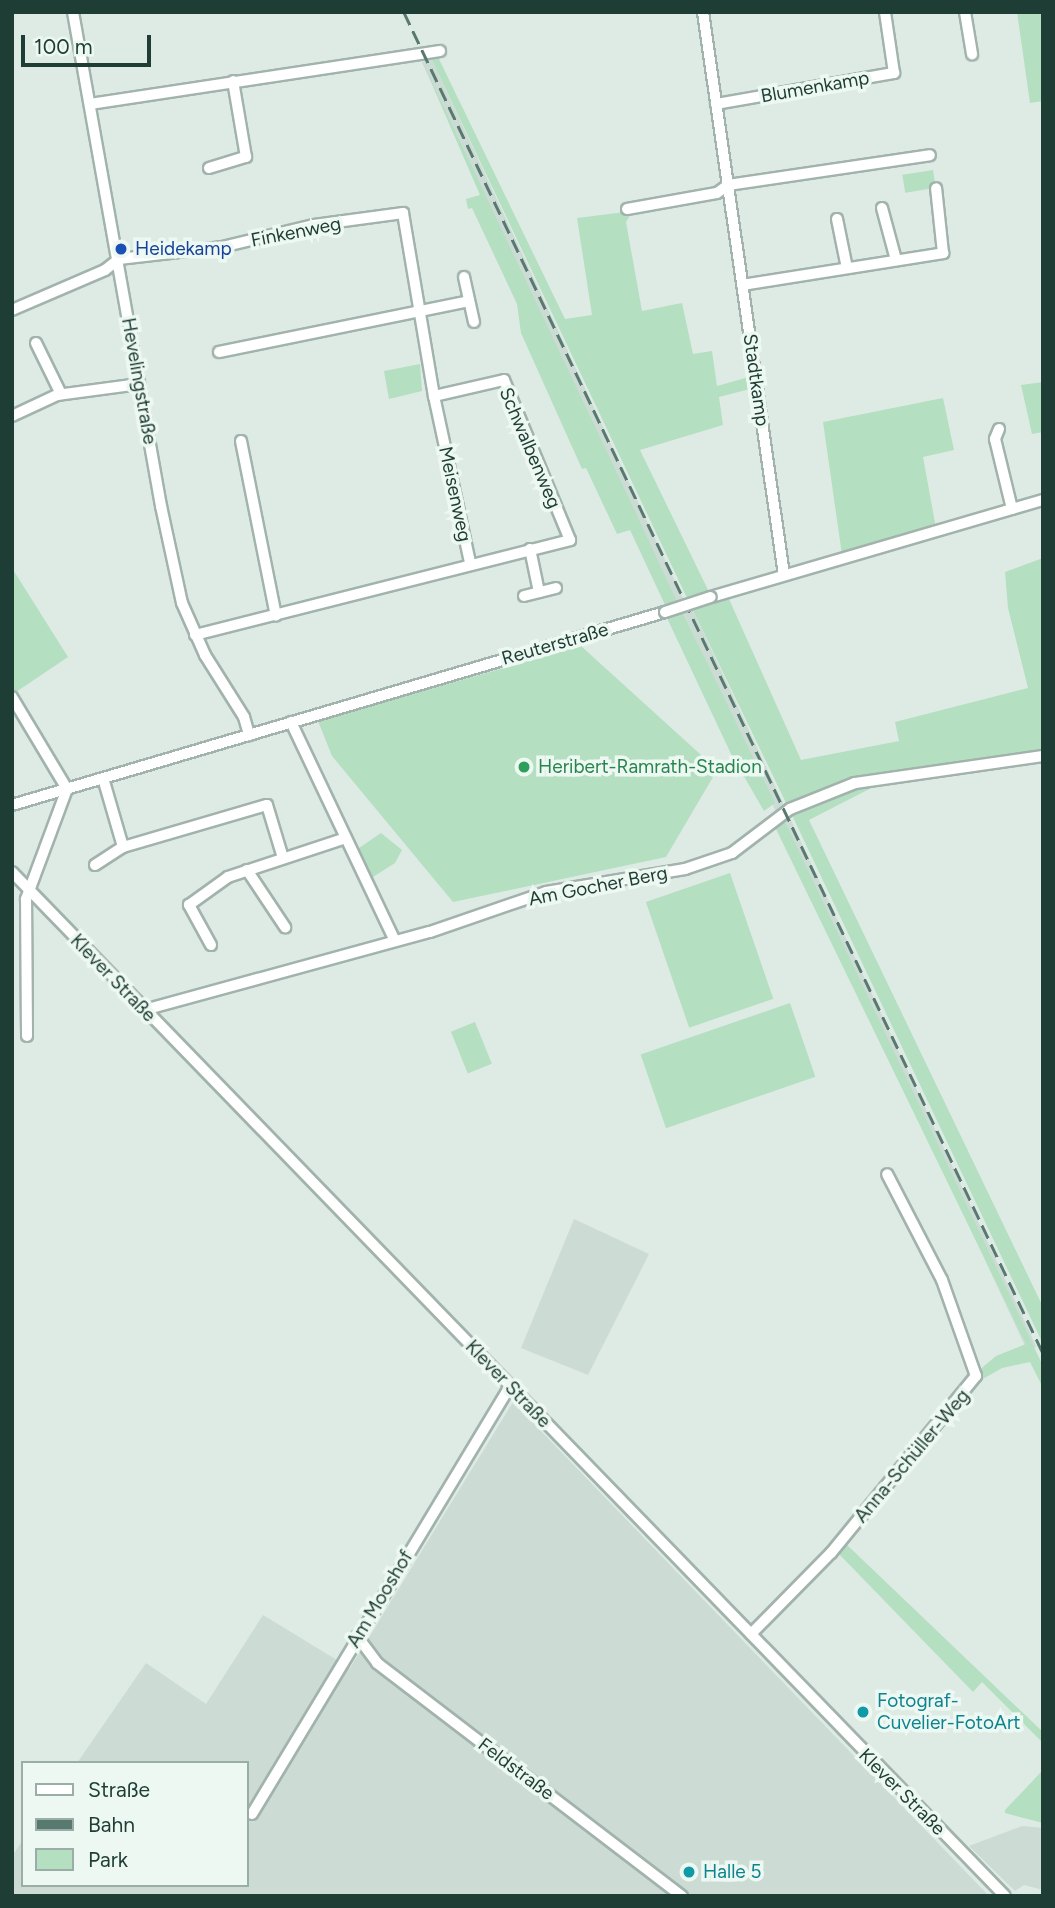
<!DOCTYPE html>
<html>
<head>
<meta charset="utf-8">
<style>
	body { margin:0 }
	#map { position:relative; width:1055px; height:1908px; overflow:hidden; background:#deebe5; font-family:Figtree,sans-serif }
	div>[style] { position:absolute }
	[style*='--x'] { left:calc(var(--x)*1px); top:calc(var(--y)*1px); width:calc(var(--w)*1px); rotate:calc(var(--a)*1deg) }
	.built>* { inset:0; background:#ccdbd4; transform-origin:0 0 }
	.green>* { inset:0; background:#b4dfc0; transform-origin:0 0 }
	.roads { filter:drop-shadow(2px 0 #a1b3ac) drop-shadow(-2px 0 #a1b3ac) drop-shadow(0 2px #a1b3ac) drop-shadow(0 -2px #a1b3ac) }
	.minor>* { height:10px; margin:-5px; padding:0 5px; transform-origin:5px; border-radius:5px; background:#fff }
	.rail>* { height:2.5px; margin-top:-1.25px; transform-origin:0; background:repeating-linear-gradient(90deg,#577970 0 14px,transparent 0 21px) }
	.bridges { filter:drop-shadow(2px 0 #a1b3ac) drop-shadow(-2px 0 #a1b3ac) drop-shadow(0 2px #a1b3ac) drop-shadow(0 -2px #a1b3ac) }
	.minor-bridge>* { height:10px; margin:-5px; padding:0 5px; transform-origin:5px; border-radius:5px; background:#fff }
	.dots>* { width:19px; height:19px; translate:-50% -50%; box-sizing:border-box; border:4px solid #eef8f3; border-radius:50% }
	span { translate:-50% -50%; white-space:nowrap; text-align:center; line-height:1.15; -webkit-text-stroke:7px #eef8f3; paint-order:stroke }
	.street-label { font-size:19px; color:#1e3d34 }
	.transit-label { font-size:19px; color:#164399 }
	.left { translate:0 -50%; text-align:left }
	.leisure-label { font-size:19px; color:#27864d }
	.culture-label { font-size:19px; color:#0d838f }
	.frame { position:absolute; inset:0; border:14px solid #1e3d34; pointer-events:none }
	.legend { position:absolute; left:21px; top:1761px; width:228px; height:126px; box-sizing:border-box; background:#eef8f3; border:2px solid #9bada7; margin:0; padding:9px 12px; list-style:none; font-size:21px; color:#1e3d34 }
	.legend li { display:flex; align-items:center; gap:14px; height:35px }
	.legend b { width:35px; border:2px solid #9bada7 }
	.scale { position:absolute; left:21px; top:35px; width:130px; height:32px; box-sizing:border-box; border:4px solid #1e3d34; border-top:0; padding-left:9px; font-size:21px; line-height:24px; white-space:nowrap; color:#1e3d34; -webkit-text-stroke:5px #eef8f3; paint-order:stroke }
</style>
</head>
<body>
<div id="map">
	<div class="built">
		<i style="left:431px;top:58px;width:600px;height:10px;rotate:65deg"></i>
		<i style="left:692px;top:608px;width:815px;height:10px;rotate:65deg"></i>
		<i style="clip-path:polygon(574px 1219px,649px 1254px,588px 1375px,521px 1348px)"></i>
		<i style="clip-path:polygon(513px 1402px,989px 1896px,12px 1896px,12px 1856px,23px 1840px,23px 1885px,247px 1885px,247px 1763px,77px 1763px,146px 1663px,206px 1704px,263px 1615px,350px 1668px)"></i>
		<i style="clip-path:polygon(1022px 1826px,1043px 1828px,1043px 1890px,1024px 1885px,1015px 1891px,969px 1846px)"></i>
	</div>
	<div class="green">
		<i style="clip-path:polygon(1017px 12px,1043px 12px,1043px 101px,1030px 103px)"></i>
		<i style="clip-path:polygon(438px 57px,565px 319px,592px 315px,577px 218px,633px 211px,626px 222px,642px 311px,682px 303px,693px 354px,712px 351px,717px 386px,749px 377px,750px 389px,719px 397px,723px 425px,640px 450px,710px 594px,688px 600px,431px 58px)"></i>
		<i style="clip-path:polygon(421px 59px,634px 509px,678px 604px,666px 607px,630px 530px,617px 534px,586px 468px,582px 469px,521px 333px,517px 304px,472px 208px,468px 209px,466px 199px,480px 195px)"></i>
		<i style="left:933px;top:170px;width:18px;height:31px;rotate:81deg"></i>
		<i style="clip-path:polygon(420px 364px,422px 391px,389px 399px,384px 371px)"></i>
		<i style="clip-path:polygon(1043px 382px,1043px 432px,1032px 434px,1021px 385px)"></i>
		<i style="clip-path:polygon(943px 398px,954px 450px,923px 457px,936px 528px,842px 555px,823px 422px)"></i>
		<i style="clip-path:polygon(1043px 558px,1043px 754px,847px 783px,788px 807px,692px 608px,729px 599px,801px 760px,899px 741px,895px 722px,1028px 688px,1008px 608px,1005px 572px)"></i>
		<i style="clip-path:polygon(12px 568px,68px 657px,16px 692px,12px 686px)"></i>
		<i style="clip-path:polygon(682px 611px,775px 803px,764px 811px,742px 773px,736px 774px,732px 756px,666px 616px)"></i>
		<i style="clip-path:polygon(581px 646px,700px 754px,713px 777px,666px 857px,453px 902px,332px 756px,318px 721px)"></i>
		<i style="clip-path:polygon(879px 784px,809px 820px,1043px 1307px,1043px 1344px,790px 811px,848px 787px)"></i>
		<i style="clip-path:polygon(785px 822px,1043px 1366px,1043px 1388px,1030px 1362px,1002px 1368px,981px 1380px,978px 1371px,996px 1356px,1026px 1344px,775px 827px)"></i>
		<i style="clip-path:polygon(381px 833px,402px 850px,395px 863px,373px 877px,359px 848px)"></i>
		<i style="left:730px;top:873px;width:133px;height:89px;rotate:71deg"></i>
		<i style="left:790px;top:1003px;width:78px;height:158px;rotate:71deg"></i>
		<i style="left:475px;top:1022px;width:45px;height:26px;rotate:68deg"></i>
		<i style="clip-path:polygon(845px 1543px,1043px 1732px,1043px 1743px,982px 1682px,973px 1692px,838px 1553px)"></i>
		<i style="clip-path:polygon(1043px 1770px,1043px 1823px,1005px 1813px,1005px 1810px)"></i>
	</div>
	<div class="roads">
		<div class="minor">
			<i style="--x:73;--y:12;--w:502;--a:79.9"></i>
			<i style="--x:161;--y:506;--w:99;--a:77.8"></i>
			<i style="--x:182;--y:603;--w:57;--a:66.1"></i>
			<i style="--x:205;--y:655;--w:73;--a:57.8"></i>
			<i style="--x:244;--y:717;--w:19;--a:74"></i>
			<i style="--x:703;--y:12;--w:569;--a:81.81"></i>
			<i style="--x:965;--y:12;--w:43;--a:80.5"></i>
			<i style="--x:90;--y:104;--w:354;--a:-8.6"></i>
			<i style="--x:716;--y:104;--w:181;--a:-9.9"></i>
			<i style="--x:894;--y:73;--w:62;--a:-98.4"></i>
			<i style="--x:209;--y:168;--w:39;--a:-17"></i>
			<i style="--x:246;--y:157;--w:77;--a:-99.7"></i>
			<i style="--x:882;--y:208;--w:54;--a:74.9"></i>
			<i style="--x:627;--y:209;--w:91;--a:-10.1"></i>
			<i style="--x:717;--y:193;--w:14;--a:-36"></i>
			<i style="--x:728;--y:185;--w:204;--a:-8.4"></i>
			<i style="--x:837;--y:219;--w:50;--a:78.5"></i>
			<i style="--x:464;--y:277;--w:46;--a:77.5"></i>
			<i style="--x:742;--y:285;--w:204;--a:-9"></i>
			<i style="--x:943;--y:253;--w:65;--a:-96.1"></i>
			<i style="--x:12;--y:310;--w:101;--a:-23.3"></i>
			<i style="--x:105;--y:270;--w:18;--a:-38"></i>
			<i style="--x:119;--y:259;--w:104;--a:-6.6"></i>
			<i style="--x:222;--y:247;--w:95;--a:-13.4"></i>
			<i style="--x:314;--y:225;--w:90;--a:-7.7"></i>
			<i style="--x:403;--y:213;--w:186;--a:80.4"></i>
			<i style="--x:434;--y:396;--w:170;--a:77.8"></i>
			<i style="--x:36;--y:343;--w:57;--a:63.9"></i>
			<i style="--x:219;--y:352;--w:255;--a:-11.5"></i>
			<i style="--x:12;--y:416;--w:50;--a:-25"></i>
			<i style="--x:57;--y:395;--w:83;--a:-7.6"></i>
			<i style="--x:999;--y:429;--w:11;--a:112"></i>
			<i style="--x:995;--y:439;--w:72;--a:76.3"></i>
			<i style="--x:241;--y:441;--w:178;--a:78.7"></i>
			<i style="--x:530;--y:549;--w:44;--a:78.2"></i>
			<i style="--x:524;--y:596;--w:33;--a:-14"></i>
			<i style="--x:711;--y:597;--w:346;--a:-16.3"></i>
			<i style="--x:195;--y:635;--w:387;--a:-14.2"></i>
			<i style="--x:570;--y:540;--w:173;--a:-112.4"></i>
			<i style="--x:504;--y:380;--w:72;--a:167.1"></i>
			<i style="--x:12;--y:697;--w:107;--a:59.1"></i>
			<i style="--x:291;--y:722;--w:242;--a:64.6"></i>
			<i style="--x:103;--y:778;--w:72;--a:73.8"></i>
			<i style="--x:123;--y:847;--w:150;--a:-16.3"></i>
			<i style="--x:267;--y:805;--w:55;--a:73.2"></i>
			<i style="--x:12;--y:805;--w:681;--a:-16.47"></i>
			<i style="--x:95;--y:865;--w:33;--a:-33"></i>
			<i style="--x:247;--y:870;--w:69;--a:56.3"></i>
			<i style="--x:12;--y:872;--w:1426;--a:45.88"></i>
			<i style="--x:211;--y:945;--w:46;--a:-118.8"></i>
			<i style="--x:189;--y:905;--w:48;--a:-35.7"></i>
			<i style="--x:228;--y:877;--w:124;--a:-18.3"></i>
			<i style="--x:144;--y:1010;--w:296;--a:-15.3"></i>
			<i style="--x:430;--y:932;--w:123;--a:-19"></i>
			<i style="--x:546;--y:892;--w:141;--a:-9.4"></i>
			<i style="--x:685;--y:869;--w:50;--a:-18.8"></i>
			<i style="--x:732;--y:853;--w:73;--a:-37.2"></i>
			<i style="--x:790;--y:809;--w:70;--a:-21.8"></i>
			<i style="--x:855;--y:783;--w:190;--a:-8.2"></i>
			<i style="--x:27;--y:1036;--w:137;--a:-90.4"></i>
			<i style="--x:26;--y:899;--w:117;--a:-69.6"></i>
			<i style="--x:751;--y:1634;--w:114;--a:-45.4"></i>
			<i style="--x:831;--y:1553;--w:229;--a:-50.7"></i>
			<i style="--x:976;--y:1376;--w:102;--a:-109.5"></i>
			<i style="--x:942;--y:1280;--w:119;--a:-117.4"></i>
			<i style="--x:357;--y:1636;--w:34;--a:53"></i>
			<i style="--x:377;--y:1663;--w:384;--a:37.4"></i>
			<i style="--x:252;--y:1814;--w:500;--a:-58.9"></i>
		</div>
	</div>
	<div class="rail">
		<i style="--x:404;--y:12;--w:1485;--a:64.52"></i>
	</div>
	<div class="bridges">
		<div class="minor-bridge">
			<i style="--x:665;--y:612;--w:48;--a:-18.1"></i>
		</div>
	</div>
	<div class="dots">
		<i style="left:121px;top:249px;background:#1a4fb4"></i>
		<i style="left:524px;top:767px;background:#2e9e5b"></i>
		<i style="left:863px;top:1712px;background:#0f9aa8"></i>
		<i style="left:689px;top:1872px;background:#0f9aa8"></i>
	</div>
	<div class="street-label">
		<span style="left:815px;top:87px;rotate:-10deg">Blumenkamp</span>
		<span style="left:296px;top:232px;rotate:-11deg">Finkenweg</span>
		<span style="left:756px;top:380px;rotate:82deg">Stadtkamp</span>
		<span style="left:139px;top:381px;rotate:80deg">Hevelingstraße</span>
		<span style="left:530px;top:448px;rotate:67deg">Schwalbenweg</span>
		<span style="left:455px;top:494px;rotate:78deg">Meisenweg</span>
		<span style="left:555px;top:644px;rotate:-16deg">Reuterstraße</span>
		<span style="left:598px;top:886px;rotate:-11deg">Am Gocher Berg</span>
		<span style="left:113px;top:978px;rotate:46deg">Klever Straße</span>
		<span style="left:508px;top:1384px;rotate:46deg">Klever Straße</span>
		<span style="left:912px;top:1456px;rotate:-50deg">Anna-Schüller-Weg</span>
		<span style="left:380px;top:1599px;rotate:-59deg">Am Mooshof</span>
		<span style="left:516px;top:1769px;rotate:37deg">Feldstraße</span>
		<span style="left:902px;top:1792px;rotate:45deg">Klever Straße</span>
	</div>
	<div class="transit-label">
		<span class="left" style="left:135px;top:249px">Heidekamp</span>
	</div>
	<div class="leisure-label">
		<span class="left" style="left:538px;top:767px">Heribert-Ramrath-Stadion</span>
	</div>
	<div class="culture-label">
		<span class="left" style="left:877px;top:1712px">Fotograf-<br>Cuvelier-FotoArt</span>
		<span class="left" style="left:703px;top:1872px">Halle 5</span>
	</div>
	<div class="frame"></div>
	<ul class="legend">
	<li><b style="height:9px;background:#fff"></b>Straße</li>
	<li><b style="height:9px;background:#577970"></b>Bahn</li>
	<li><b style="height:19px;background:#b4dfc0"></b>Park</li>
	</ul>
	<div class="scale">100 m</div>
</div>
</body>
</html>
